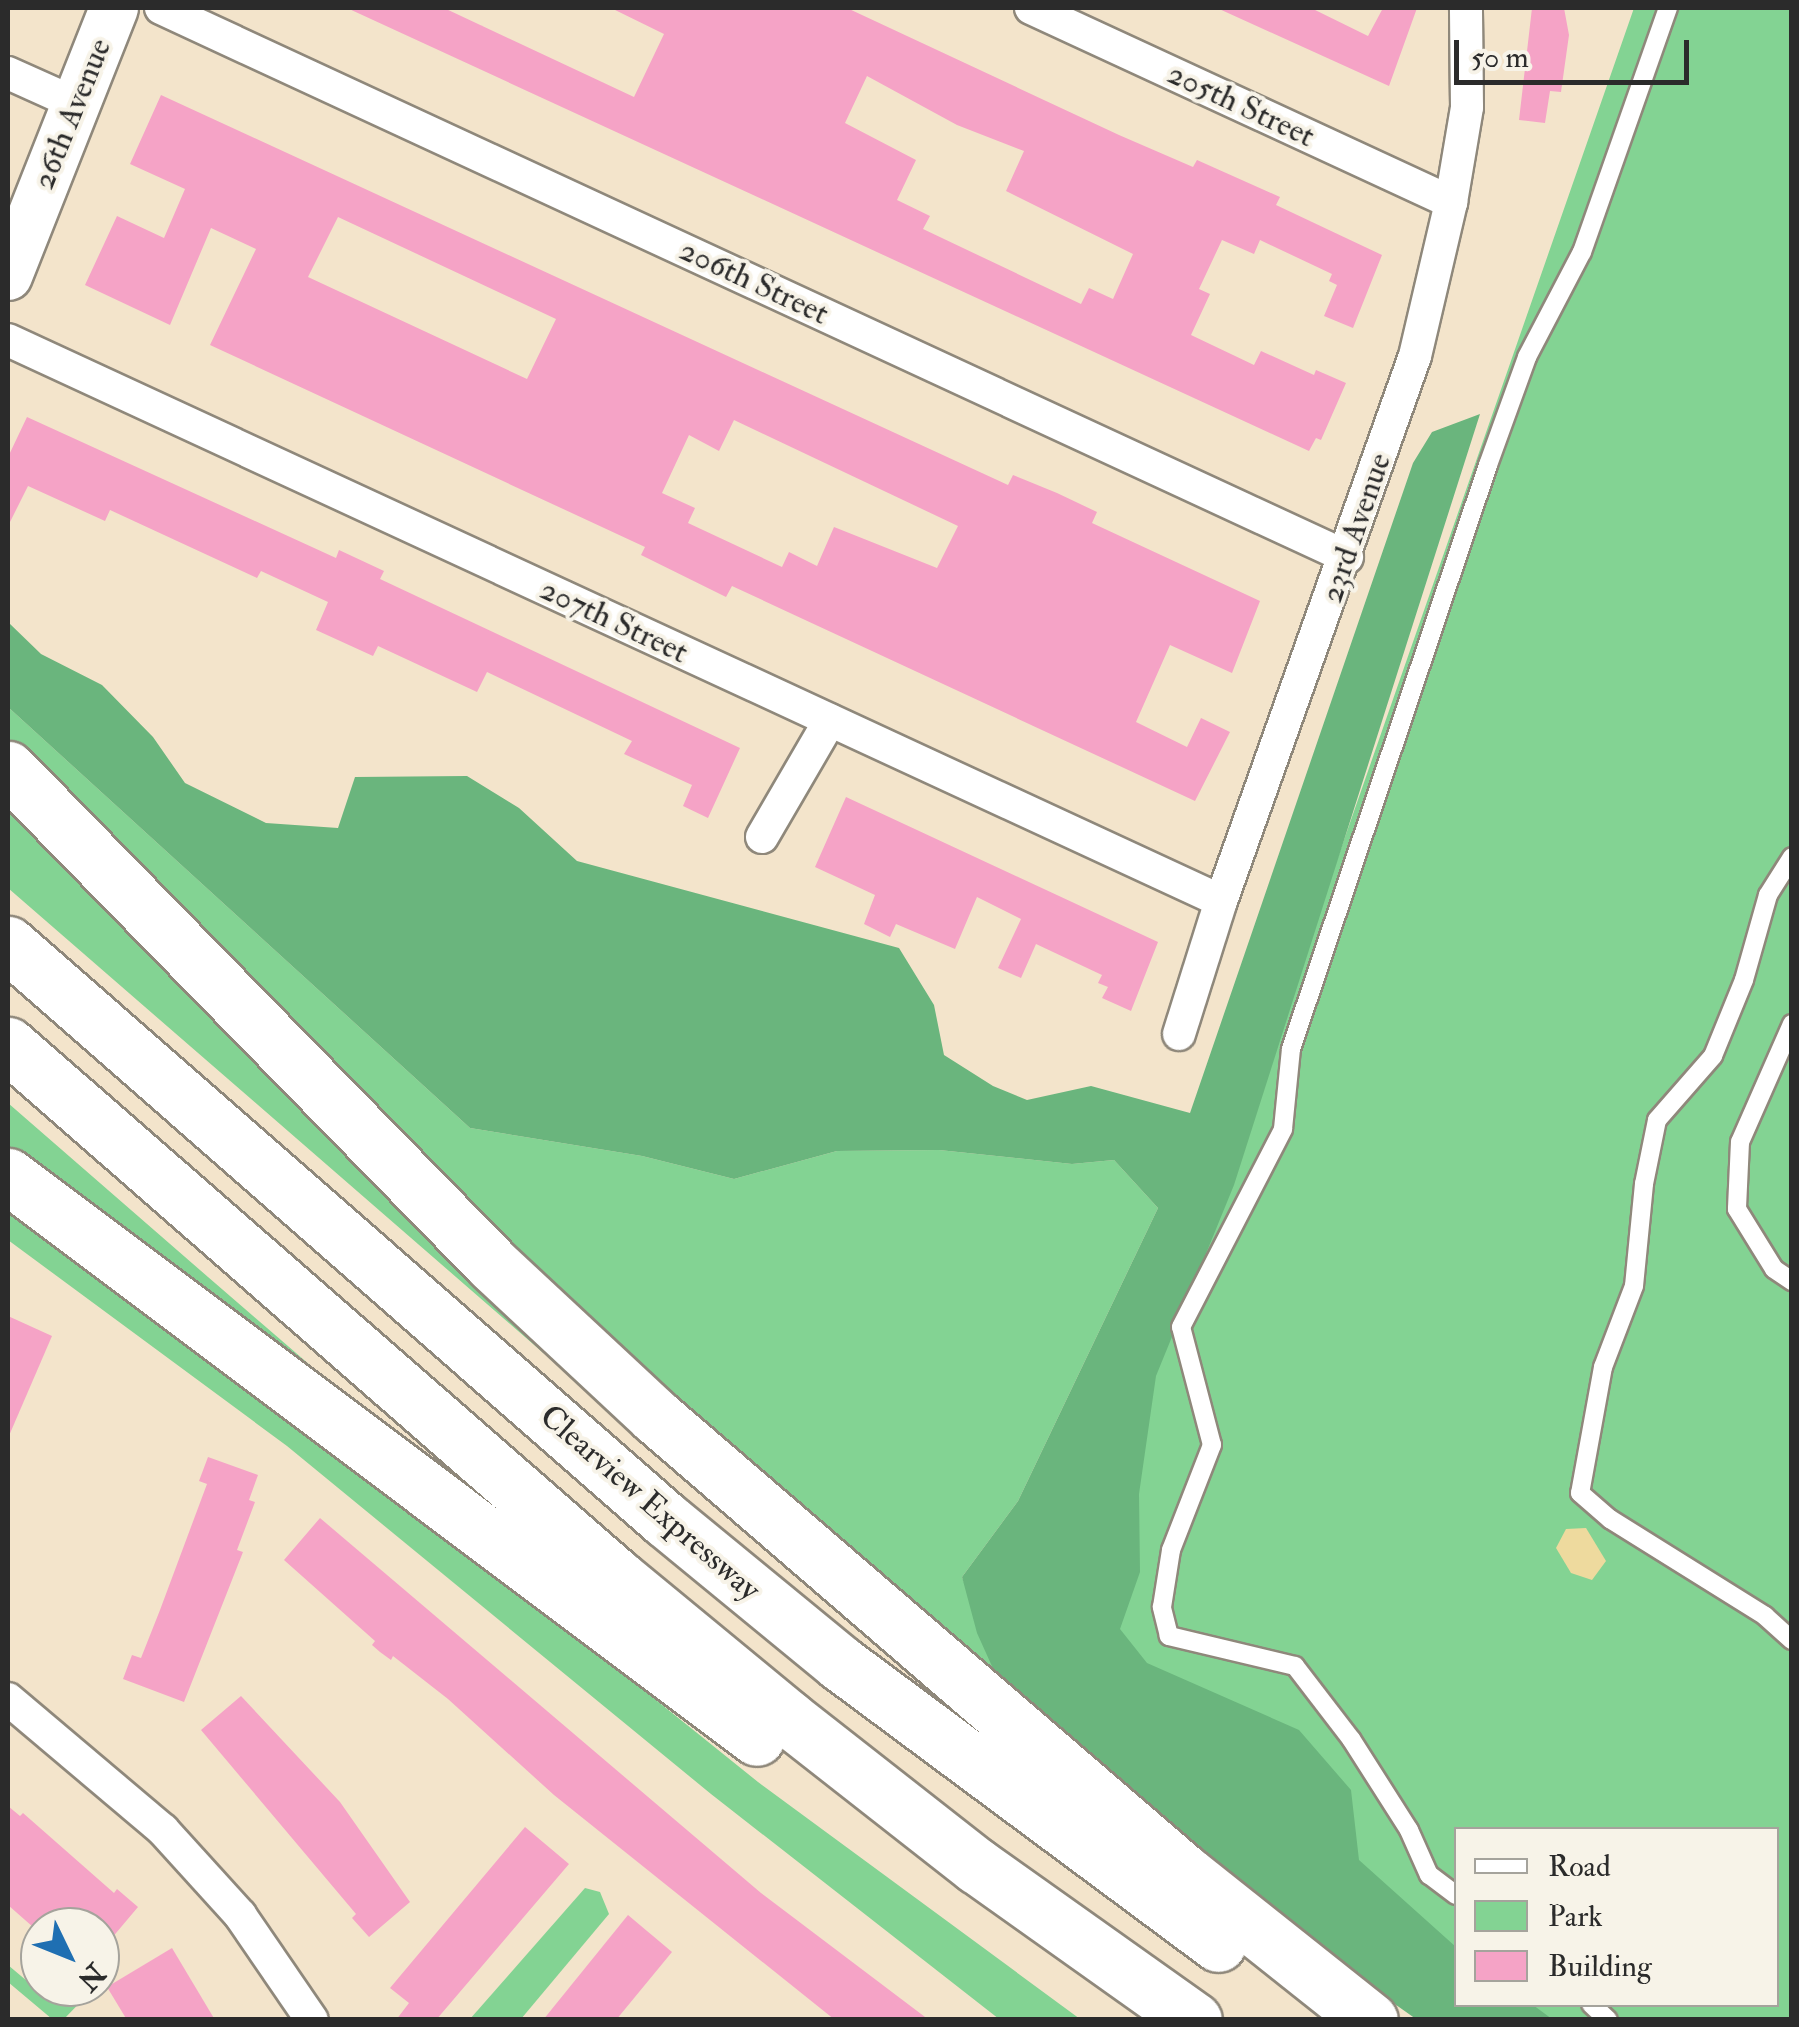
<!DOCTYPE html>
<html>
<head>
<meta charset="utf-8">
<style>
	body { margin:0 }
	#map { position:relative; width:1799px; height:2027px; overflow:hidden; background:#f3e4cb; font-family:"IM FELL Double Pica",serif }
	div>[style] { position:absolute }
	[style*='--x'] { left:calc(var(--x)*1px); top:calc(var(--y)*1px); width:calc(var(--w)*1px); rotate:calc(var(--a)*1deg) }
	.green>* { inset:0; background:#83d393 }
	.forest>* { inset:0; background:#6ab57d }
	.sand>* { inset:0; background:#eeda9e }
	.building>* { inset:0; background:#f5a3c6 }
	.roads { filter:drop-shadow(2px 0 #8f887b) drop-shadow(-2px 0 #8f887b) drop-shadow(0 2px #8f887b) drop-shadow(0 -2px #8f887b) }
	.lane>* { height:18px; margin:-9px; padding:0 9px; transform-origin:9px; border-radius:9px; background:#fff }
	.street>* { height:32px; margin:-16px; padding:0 16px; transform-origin:16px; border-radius:16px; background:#fff }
	.secondary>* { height:48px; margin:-24px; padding:0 24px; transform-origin:24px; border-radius:24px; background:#fff }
	.highway>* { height:55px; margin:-27.5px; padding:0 27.5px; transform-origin:27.5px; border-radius:27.5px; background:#fff }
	span { translate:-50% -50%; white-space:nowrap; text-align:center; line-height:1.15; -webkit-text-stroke:8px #f7f3e8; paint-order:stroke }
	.street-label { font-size:32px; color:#2b2b2b }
	.frame { position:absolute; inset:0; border:10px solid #2b2b2b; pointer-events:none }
	.legend { position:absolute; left:1454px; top:1827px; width:325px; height:180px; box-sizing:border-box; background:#f7f3e8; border:2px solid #a5a39c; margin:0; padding:12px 18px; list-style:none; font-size:30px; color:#2b2b2b }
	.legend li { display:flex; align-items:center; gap:20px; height:50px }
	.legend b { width:50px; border:2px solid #a5a39c }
	.north { position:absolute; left:20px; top:1907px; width:100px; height:100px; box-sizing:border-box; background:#f7f3e8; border:2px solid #a5a39c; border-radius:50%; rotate:133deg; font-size:28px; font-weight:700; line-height:40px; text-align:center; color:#2b2b2b }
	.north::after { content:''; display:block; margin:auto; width:35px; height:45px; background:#1f6fb2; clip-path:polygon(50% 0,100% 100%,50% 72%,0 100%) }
	.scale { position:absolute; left:1454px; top:40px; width:235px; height:45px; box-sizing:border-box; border:5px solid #2b2b2b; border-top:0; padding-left:12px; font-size:30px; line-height:35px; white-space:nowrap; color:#2b2b2b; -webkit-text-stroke:8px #f7f3e8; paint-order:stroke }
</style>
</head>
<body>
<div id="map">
	<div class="green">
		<i style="clip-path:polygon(1634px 8px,1791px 8px,1791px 2019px,1474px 2020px,1457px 2004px,1776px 2004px,1776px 1830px,1456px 1830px,1456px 2004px,1034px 1632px,1322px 903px)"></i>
		<i style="clip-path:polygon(8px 707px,470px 1128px,642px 1156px,734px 1179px,837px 1151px,939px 1150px,1072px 1164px,1114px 1160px,1158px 1208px,1018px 1501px,962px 1577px,1009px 1704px,561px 1308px,8px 758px)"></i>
		<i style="clip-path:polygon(8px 812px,402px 1210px,745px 1528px,8px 888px)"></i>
		<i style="clip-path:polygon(8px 1103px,208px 1277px,507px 1535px,8px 1162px)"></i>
		<i style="clip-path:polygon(8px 1200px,483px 1561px,758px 1782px,1080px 2019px,999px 2019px,711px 1794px,287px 1446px,8px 1240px)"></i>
		<i style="clip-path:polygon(585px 1888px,600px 1892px,609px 1914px,521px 2019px,470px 2019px)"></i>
		<i style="clip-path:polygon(8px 1965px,40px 1992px,45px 1987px,95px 1987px,64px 2019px,52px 2019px,8px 1982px)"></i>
	</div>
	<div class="forest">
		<i style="clip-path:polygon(1480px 414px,1234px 1185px,1156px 1376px,1139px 1494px,1140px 1572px,1120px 1629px,1147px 1663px,1299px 1730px,1351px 1790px,1359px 1860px,1456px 1947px,1456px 2004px,1533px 2005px,1552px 2019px,1416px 2019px,1212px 1875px,1009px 1704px,977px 1633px,962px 1577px,1018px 1501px,1158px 1208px,1114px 1160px,1072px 1164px,939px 1150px,837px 1151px,734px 1179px,642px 1156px,470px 1128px,8px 707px,8px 622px,41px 654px,102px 685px,153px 737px,185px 783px,266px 823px,338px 828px,355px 777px,467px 776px,519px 808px,577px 861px,899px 948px,934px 1005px,944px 1055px,993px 1086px,1027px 1100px,1091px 1086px,1190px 1113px,1413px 463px,1432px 432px)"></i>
	</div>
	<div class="sand">
		<i style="clip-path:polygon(1586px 1528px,1606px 1561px,1592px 1580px,1571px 1573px,1556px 1548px,1566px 1529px)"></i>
	</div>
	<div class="building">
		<i style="clip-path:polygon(evenodd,347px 8px,444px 8px,634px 97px,664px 34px,611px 8px,847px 8px,1119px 135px,1193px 167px,1197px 160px,1280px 197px,1276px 205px,1382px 255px,1353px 328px,1324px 316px,1337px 285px,1329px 281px,1332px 274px,1260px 240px,1254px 254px,1222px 240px,1199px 289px,1210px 294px,1191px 335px,1254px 365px,1261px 351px,1314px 375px,1316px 370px,1346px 383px,1321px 440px,1316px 438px,1309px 451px,347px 8px,867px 76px,957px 125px,1024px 151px,1006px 191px,1133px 254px,1113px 299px,1089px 288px,1081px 304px,923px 229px,930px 216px,897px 200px,916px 160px,845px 123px,867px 76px)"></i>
		<i style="clip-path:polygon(1217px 8px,1311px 8px,1368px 36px,1383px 8px,1417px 8px,1389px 86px)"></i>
		<i style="clip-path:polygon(1532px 8px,1564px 8px,1569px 35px,1561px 92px,1550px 91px,1545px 123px,1519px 120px)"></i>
		<i style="clip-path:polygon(evenodd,161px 95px,1008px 485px,1013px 475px,1057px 493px,1097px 512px,1092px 523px,1260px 601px,1232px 673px,1170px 645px,1136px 722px,1187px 747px,1201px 718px,1230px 732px,1195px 801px,732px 586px,726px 597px,641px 555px,645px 547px,210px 345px,256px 249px,211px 228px,170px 325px,85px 285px,117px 216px,164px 238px,185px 189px,130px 164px,161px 95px,338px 217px,556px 319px,527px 379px,308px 277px,338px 217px,161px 95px,734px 420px,958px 526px,937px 568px,834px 527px,817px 566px,789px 552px,782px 567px,688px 523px,695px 508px,662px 493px,689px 435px,719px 451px,734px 420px)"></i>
		<i style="clip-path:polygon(27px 417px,336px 558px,339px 550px,384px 571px,380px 579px,740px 748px,708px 818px,683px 806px,692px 785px,624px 754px,632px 741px,487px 672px,477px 692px,378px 646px,373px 656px,316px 630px,328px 602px,261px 571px,257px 578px,110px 510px,105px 521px,28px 486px,8px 526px,8px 457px)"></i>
		<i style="clip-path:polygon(846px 797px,1158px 942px,1131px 1011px,1102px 998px,1108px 987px,1098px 983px,1102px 975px,1036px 944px,1021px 978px,998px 968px,1021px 919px,977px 897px,955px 949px,896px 924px,890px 937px,864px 924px,875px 895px,815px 867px)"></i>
		<i style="clip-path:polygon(8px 1316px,52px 1336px,8px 1438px)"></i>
		<i style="clip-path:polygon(208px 1457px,258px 1475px,249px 1500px,255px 1502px,237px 1550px,243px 1552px,184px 1702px,123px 1679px,132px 1655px,141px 1658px,160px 1610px,207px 1484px,199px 1481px)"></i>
		<i style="clip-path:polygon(320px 1518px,761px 1893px,929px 2020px,835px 2020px,554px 1795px,448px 1699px,393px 1656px,391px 1660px,380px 1652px,372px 1645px,375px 1641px,284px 1560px)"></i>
		<i style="clip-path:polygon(241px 1696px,340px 1802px,410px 1902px,369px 1937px,352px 1918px,356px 1914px,201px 1730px)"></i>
		<i style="clip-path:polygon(8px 1806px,20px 1816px,23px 1813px,114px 1893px,117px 1889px,138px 1907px,100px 1952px,100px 1927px,33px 1927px,8px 1905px)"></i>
		<i style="clip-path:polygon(525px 1827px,569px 1864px,436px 2020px,396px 2020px,409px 2003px,390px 1988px)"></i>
		<i style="clip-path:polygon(628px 1915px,672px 1952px,616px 2020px,543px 2020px)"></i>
		<i style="clip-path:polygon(172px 1948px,215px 2020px,127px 2020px,107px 1987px)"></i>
	</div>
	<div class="roads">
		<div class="lane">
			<i style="--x:1792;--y:857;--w:45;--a:122.3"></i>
			<i style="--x:1768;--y:895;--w:88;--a:105.8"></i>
			<i style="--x:1744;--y:980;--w:82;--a:112.2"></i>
			<i style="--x:1713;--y:1056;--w:85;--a:131.2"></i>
			<i style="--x:1657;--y:1120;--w:65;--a:101.5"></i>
			<i style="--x:1644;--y:1184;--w:102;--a:95.6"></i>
			<i style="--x:1634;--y:1286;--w:87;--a:110.9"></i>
			<i style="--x:1603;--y:1367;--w:128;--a:100.3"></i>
			<i style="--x:1580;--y:1493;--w:40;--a:41"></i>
			<i style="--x:1610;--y:1519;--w:183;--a:32"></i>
			<i style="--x:1765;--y:1616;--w:36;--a:42"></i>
			<i style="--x:1792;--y:1024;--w:129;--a:113.8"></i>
			<i style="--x:1740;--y:1142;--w:67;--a:92.6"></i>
			<i style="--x:1737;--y:1209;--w:70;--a:58.3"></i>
			<i style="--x:1774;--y:1269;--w:22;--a:34"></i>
			<i style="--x:1456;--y:1895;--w:34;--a:-143"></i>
			<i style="--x:1429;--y:1875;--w:49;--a:-114"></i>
			<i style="--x:1409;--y:1830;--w:108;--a:-122.5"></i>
			<i style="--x:1351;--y:1739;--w:92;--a:-127.5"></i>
			<i style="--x:1295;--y:1666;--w:130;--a:-166.6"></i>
			<i style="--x:1169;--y:1636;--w:30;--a:-104"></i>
			<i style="--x:1162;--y:1607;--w:58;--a:-81"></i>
			<i style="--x:1171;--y:1550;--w:113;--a:-68.7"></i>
			<i style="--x:1212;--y:1445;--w:122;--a:-104.7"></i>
			<i style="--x:1181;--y:1327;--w:223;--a:-62.7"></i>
			<i style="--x:1283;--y:1129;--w:80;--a:-84.3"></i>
			<i style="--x:1291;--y:1049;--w:616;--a:-71.36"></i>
			<i style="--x:1488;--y:465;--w:115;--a:-70.1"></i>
			<i style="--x:1527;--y:357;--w:119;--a:-62.4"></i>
			<i style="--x:1582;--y:252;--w:259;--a:-70.6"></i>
			<i style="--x:1591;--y:2004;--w:23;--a:43"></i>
		</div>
		<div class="street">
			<i style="--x:161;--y:8;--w:1307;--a:24.84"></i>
			<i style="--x:1031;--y:8;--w:463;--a:24.8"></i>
			<i style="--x:8;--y:73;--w:76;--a:24.2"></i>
			<i style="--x:8;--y:340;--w:1336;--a:24.82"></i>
			<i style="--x:762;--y:837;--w:135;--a:-59.8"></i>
			<i style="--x:1179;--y:1034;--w:139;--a:-72.5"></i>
			<i style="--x:1221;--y:901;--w:578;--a:-70.41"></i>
			<i style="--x:1415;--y:356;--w:158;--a:-76.8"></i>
			<i style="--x:1451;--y:202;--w:96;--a:-80.4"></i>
			<i style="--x:1467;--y:107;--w:99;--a:-90.6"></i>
			<i style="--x:8;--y:1699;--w:203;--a:40.2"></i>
			<i style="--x:163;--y:1830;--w:115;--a:47.8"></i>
			<i style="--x:240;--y:1915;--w:127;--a:55.6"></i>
		</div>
		<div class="secondary">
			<i style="--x:8;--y:276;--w:288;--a:-68.4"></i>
		</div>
		<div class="highway">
			<i style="--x:8;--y:769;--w:694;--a:45.64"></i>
			<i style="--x:493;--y:1265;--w:221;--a:43"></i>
			<i style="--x:655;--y:1416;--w:700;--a:40.77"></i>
			<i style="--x:1185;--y:1873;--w:236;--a:38.5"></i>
			<i style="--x:8;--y:944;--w:874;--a:41.2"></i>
			<i style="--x:666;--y:1520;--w:225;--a:39.4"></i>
			<i style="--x:840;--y:1663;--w:471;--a:36.6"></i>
			<i style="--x:8;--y:1045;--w:809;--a:41.14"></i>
			<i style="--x:617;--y:1577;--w:222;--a:39.5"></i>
			<i style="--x:788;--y:1718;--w:240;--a:38.1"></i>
			<i style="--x:977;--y:1866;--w:266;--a:35.4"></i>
			<i style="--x:8;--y:1176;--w:936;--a:36.88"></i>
		</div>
	</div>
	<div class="street-label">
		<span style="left:1241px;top:105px;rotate:25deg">205th Street</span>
		<span style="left:72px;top:114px;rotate:-68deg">26th Avenue</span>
		<span style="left:754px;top:282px;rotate:25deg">206th Street</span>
		<span style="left:1356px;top:528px;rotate:-71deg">23rd Avenue</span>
		<span style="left:614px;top:621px;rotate:25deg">207th Street</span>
		<span style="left:650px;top:1503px;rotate:41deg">Clearview Expressway</span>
	</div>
	<div class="frame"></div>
	<ul class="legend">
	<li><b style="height:12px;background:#fff"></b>Road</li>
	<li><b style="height:28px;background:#83d393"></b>Park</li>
	<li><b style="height:28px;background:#f5a3c6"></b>Building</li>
	</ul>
	<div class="north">N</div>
	<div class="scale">50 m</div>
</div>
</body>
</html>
